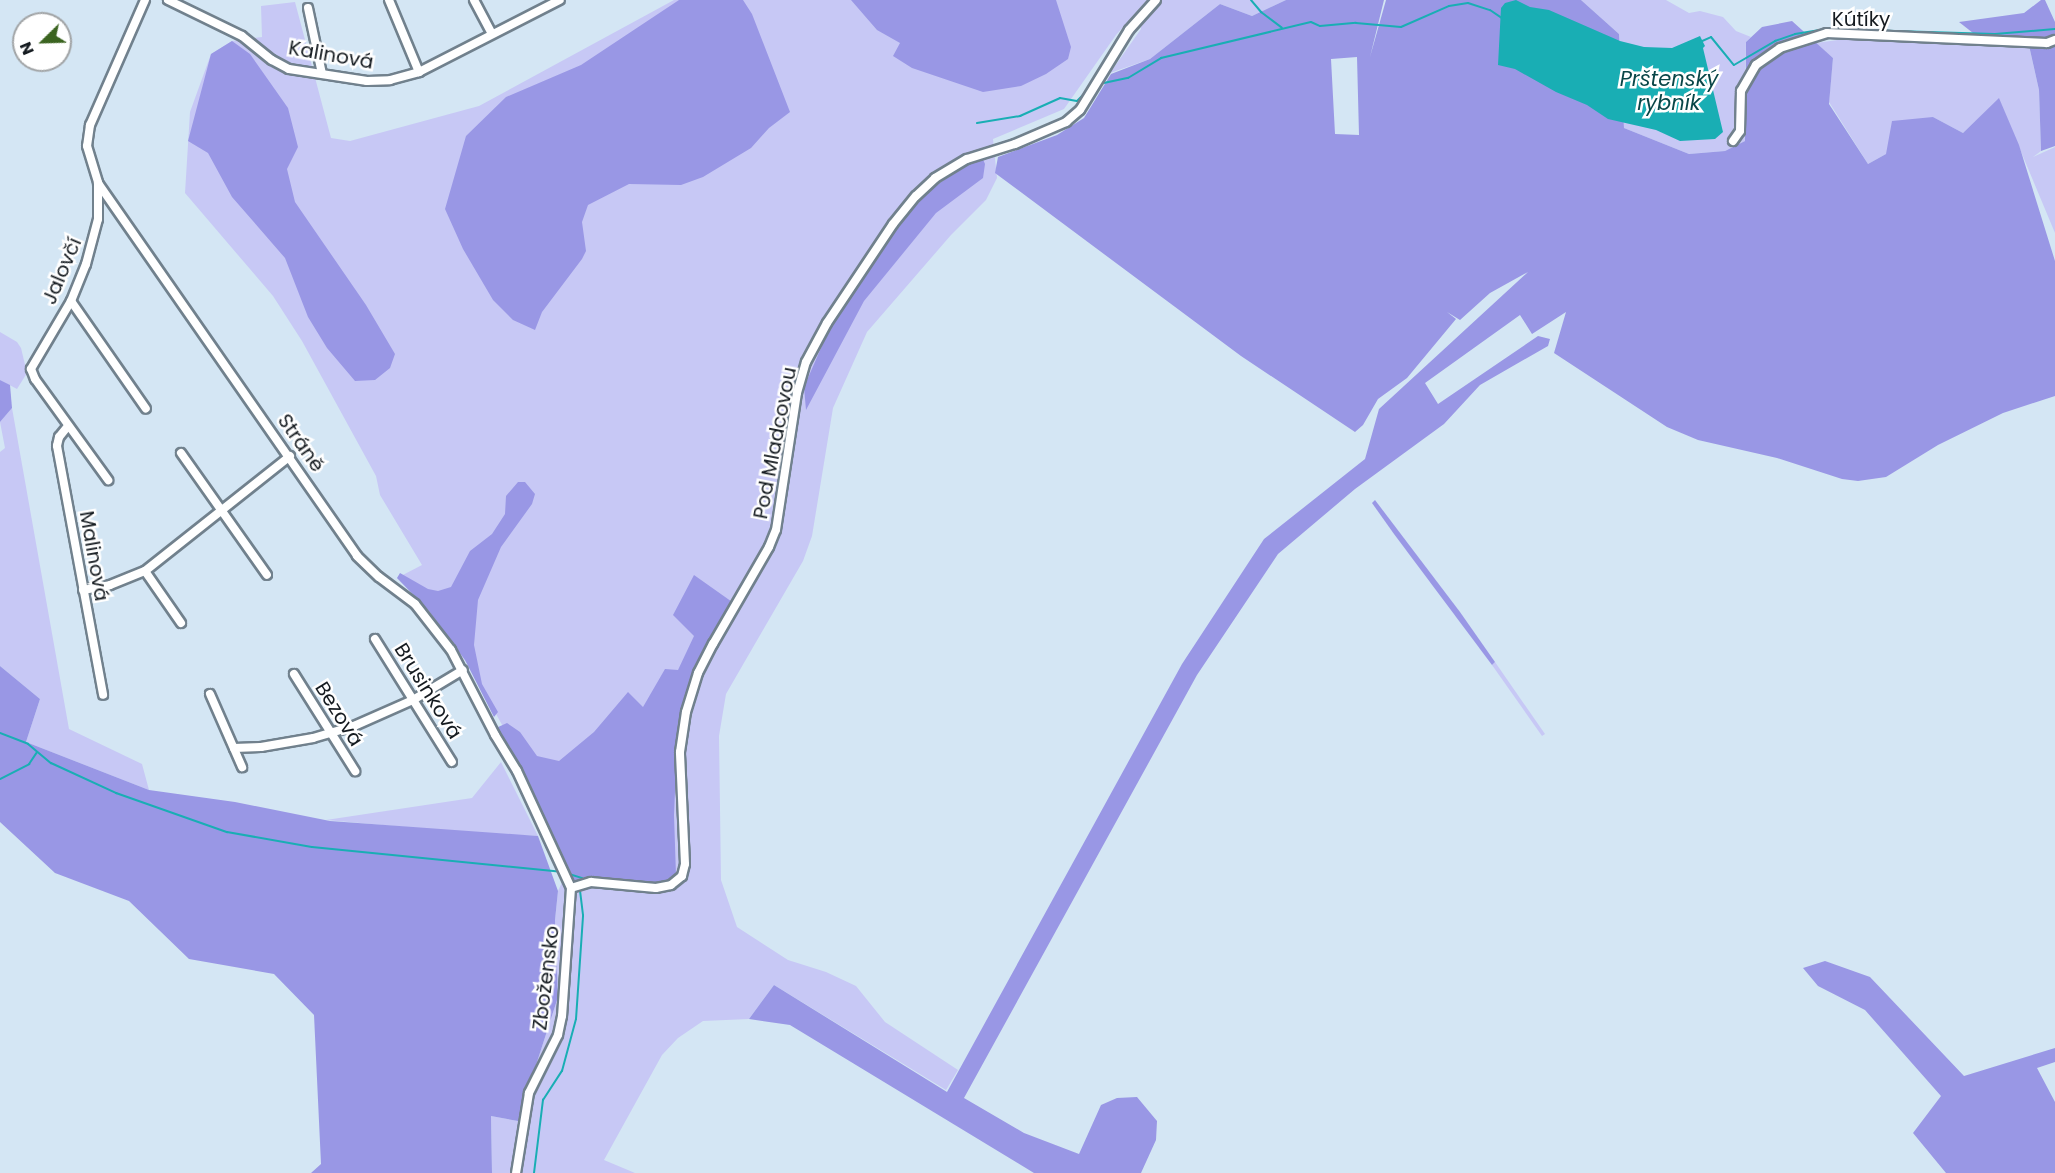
<!DOCTYPE html>
<html>
<head>
<meta charset="utf-8">
<style>
	body { margin:0 }
	#map { position:relative; width:2055px; height:1173px; overflow:hidden; background:#d4e6f4; font-family:Poppins,sans-serif }
	div>[style] { position:absolute }
	[style*='--x'] { left:calc(var(--x)*1px); top:calc(var(--y)*1px); width:calc(var(--w)*1px); rotate:calc(var(--a)*1deg) }
	.green>* { inset:0; background:#c7c8f5 }
	.forest>* { inset:0; background:#9997e5 }
	.water>* { inset:0; background:#19aeb4 }
	.stream>* { height:2px; margin:-1px; padding:0 1px; transform-origin:1px; border-radius:1px; background:#19aeb4 }
	.roads { filter:drop-shadow(2px 0 #71818d) drop-shadow(-2px 0 #71818d) drop-shadow(0 2px #71818d) drop-shadow(0 -2px #71818d) }
	.minor>* { height:8px; margin:-4px; padding:0 4px; transform-origin:4px; border-radius:4px; background:#fff }
	span { translate:-50% -50%; white-space:nowrap; text-align:center; line-height:1.15; -webkit-text-stroke:5px #fff; paint-order:stroke }
	.street-label { font-size:20px; color:#151b20 }
	.water-label { font-size:21px; color:#094648; font-style:italic }
	.north { position:absolute; left:12px; top:12px; width:60px; height:60px; box-sizing:border-box; background:#fff; border:2px solid #a1a4a6; border-radius:50%; rotate:247deg; font-size:16px; font-weight:700; line-height:24px; text-align:center; color:#151b20 }
	.north::after { content:''; display:block; margin:auto; width:21px; height:27px; background:#3b6420; clip-path:polygon(50% 0,100% 100%,50% 72%,0 100%) }
</style>
</head>
<body>
<div id="map">
	<div class="green">
		<i style="clip-path:polygon(674px 0,1147px 0,1116px 35px,1064px 109px,993px 139px,997px 178px,986px 200px,951px 235px,867px 332px,833px 408px,812px 536px,803px 561px,726px 694px,719px 736px,721px 880px,737px 927px,788px 960px,826px 972px,856px 986px,885px 1022px,958px 1070px,946px 1090px,774px 985px,749px 1019px,703px 1021px,678px 1038px,662px 1055px,604px 1160px,635px 1173px,492px 1173px,491px 1116px,518px 1121px,558px 997px,555px 920px,558px 891px,570px 865px,511px 741px,470px 667px,419px 599px,397px 578px,422px 565px,380px 495px,376px 476px,302px 341px,273px 296px,185px 193px,190px 112px,211px 54px,232px 41px,262px 37px,261px 6px,295px 2px,331px 138px,350px 141px,479px 106px)"></i>
		<i style="clip-path:polygon(1162px 0,1286px 0,1252px 16px,1220px 4px,1150px 59px,1110px 73px,1141px 29px,1140px 24px)"></i>
		<i style="clip-path:polygon(1581px 0,1666px 0,1689px 13px,1700px 11px,1723px 17px,1736px 31px,1751px 37px,1746px 42px,1744px 94px,1745px 141px,1725px 151px,1689px 154px,1624px 128px,1619px 34px)"></i>
		<i style="clip-path:polygon(1845px 39px,2029px 46px,2039px 90px,2041px 151px,2033px 157px,2055px 147px,2055px 233px,1999px 99px,1963px 133px,1933px 117px,1886px 154px,1868px 164px,1829px 102px,1833px 58px,1816px 43px)"></i>
		<i style="clip-path:polygon(0 332px,17px 342px,21px 348px,27px 373px,17px 389px,0 380px)"></i>
		<i style="clip-path:polygon(12px 408px,69px 729px,142px 764px,149px 790px,26px 742px,40px 699px,0 666px,0 452px,5px 448px,0 422px)"></i>
		<i style="clip-path:polygon(1495px 662px,1545px 734px,1542px 736px,1492px 665px)"></i>
		<i style="clip-path:polygon(501px 762px,538px 836px,485px 834px,326px 820px,472px 798px)"></i>
	</div>
	<div class="forest">
		<i style="clip-path:polygon(679px 0,743px 0,752px 14px,790px 112px,769px 128px,751px 148px,703px 177px,681px 185px,629px 184px,588px 205px,582px 222px,586px 251px,582px 259px,542px 312px,535px 330px,513px 320px,493px 300px,463px 249px,445px 209px,466px 136px,506px 97px,581px 65px)"></i>
		<i style="clip-path:polygon(851px 0,1056px 0,1071px 47px,1068px 59px,1046px 74px,1021px 86px,983px 92px,912px 68px,893px 56px,900px 43px,877px 30px)"></i>
		<i style="clip-path:polygon(evenodd,1286px 0,1384px 0,1370px 57px,1386px 0,1581px 0,1619px 34px,1624px 128px,1689px 154px,1725px 151px,1745px 141px,1746px 42px,1762px 27px,1792px 21px,1833px 58px,1829px 104px,1868px 164px,1886px 154px,1892px 121px,1933px 117px,1963px 133px,1999px 98px,2019px 145px,2055px 261px,2055px 396px,2003px 413px,1938px 445px,1886px 477px,1858px 481px,1842px 479px,1777px 458px,1698px 440px,1667px 427px,1554px 353px,1566px 312px,1532px 334px,1520px 315px,1425px 383px,1438px 404px,1538px 336px,1550px 339px,1548px 346px,1480px 385px,1444px 424px,1355px 489px,1278px 554px,1197px 675px,964px 1098px,1024px 1133px,1079px 1154px,1101px 1105px,1117px 1098px,1137px 1097px,1157px 1121px,1156px 1140px,1141px 1173px,1034px 1173px,790px 1025px,749px 1019px,774px 985px,947px 1092px,1182px 664px,1264px 539px,1365px 459px,1379px 409px,1528px 272px,1490px 293px,1460px 320px,1447px 312px,1456px 319px,1407px 378px,1378px 399px,1363px 425px,1355px 432px,1241px 356px,995px 173px,998px 157px,1057px 135px,1084px 118px,1111px 74px,1150px 59px,1220px 4px,1252px 16px,1286px 0,1357px 57px,1359px 135px,1335px 134px,1331px 59px,1357px 57px)"></i>
		<i style="clip-path:polygon(2041px 0,2045px 0,2055px 22px,2055px 146px,2041px 151px,2039px 90px,2028px 41px,1973px 33px,1959px 22px,2024px 13px)"></i>
		<i style="clip-path:polygon(232px 41px,250px 54px,288px 108px,298px 147px,287px 169px,295px 202px,366px 305px,395px 354px,390px 368px,375px 380px,355px 381px,327px 348px,308px 317px,285px 258px,232px 197px,208px 153px,188px 141px,211px 54px)"></i>
		<i style="clip-path:polygon(982px 157px,985px 164px,983px 178px,936px 213px,864px 301px,806px 410px,804px 387px,828px 332px,876px 253px,926px 193px,966px 164px)"></i>
		<i style="clip-path:polygon(0 380px,10px 385px,12px 408px,0 422px)"></i>
		<i style="clip-path:polygon(518px 482px,525px 482px,535px 494px,532px 504px,501px 547px,478px 600px,474px 645px,482px 684px,498px 712px,494px 717px,465px 660px,429px 611px,397px 578px,400px 573px,428px 589px,438px 591px,451px 587px,470px 551px,492px 534px,505px 514px,506px 496px)"></i>
		<i style="clip-path:polygon(1375px 500px,1460px 612px,1495px 662px,1492px 665px,1394px 534px,1372px 503px)"></i>
		<i style="clip-path:polygon(694px 575px,735px 604px,697px 665px,678px 722px,674px 815px,676px 875px,661px 884px,592px 877px,574px 882px,510px 747px,496px 728px,507px 723px,520px 732px,537px 756px,559px 761px,594px 732px,628px 692px,643px 707px,665px 669px,678px 670px,694px 636px,673px 615px)"></i>
		<i style="clip-path:polygon(0 666px,40px 699px,26px 742px,149px 790px,235px 802px,330px 821px,538px 836px,558px 891px,555px 920px,558px 997px,518px 1121px,491px 1116px,492px 1173px,311px 1173px,321px 1164px,314px 1015px,274px 974px,189px 959px,129px 901px,55px 873px,0 822px)"></i>
		<i style="clip-path:polygon(1825px 961px,1870px 977px,1964px 1076px,2055px 1048px,2055px 1062px,2037px 1068px,2055px 1102px,2055px 1173px,1946px 1173px,1913px 1133px,1941px 1096px,1865px 1010px,1818px 986px,1803px 968px)"></i>
	</div>
	<div class="water">
		<i style="clip-path:polygon(1516px 0,1530px 7px,1549px 10px,1620px 41px,1644px 47px,1672px 48px,1700px 36px,1705px 46px,1703px 48px,1723px 132px,1715px 139px,1680px 141px,1656px 130px,1608px 119px,1587px 105px,1556px 92px,1515px 69px,1498px 65px,1501px 8px,1505px 3px)"></i>
	</div>
	<div class="stream">
		<i style="--x:1251;--y:0;--w:16;--a:50"></i>
		<i style="--x:1261;--y:12;--w:26;--a:37"></i>
		<i style="--x:1700;--y:42;--w:12;--a:-24"></i>
		<i style="--x:1711;--y:37;--w:36;--a:51"></i>
		<i style="--x:1734;--y:65;--w:48;--a:-30.3"></i>
		<i style="--x:1775;--y:41;--w:21;--a:-19"></i>
		<i style="--x:1795;--y:34;--w:33;--a:-9"></i>
		<i style="--x:1828;--y:29;--w:167;--a:1.7"></i>
		<i style="--x:1995;--y:34;--w:60;--a:-4.8"></i>
		<i style="--x:1099;--y:84;--w:30;--a:-12"></i>
		<i style="--x:1128;--y:78;--w:39;--a:-31"></i>
		<i style="--x:1161;--y:58;--w:154;--a:-13.5"></i>
		<i style="--x:1311;--y:22;--w:10;--a:24"></i>
		<i style="--x:1320;--y:26;--w:36;--a:-5"></i>
		<i style="--x:1356;--y:23;--w:45;--a:5.1"></i>
		<i style="--x:1401;--y:27;--w:52;--a:-23.6"></i>
		<i style="--x:1449;--y:6;--w:19;--a:-9"></i>
		<i style="--x:1468;--y:3;--w:23;--a:18"></i>
		<i style="--x:1490;--y:10;--w:14;--a:34"></i>
		<i style="--x:977;--y:123;--w:44;--a:-9.2"></i>
		<i style="--x:1020;--y:116;--w:44;--a:-24.2"></i>
		<i style="--x:1060;--y:98;--w:17;--a:10"></i>
		<i style="--x:1077;--y:101;--w:17;--a:-45"></i>
		<i style="--x:0;--y:733;--w:30;--a:21"></i>
		<i style="--x:28;--y:744;--w:30;--a:40"></i>
		<i style="--x:51;--y:763;--w:72;--a:24.8"></i>
		<i style="--x:116;--y:793;--w:118;--a:19.4"></i>
		<i style="--x:227;--y:832;--w:86;--a:10"></i>
		<i style="--x:312;--y:847;--w:250;--a:5.7"></i>
		<i style="--x:0;--y:779;--w:33;--a:-27"></i>
		<i style="--x:29;--y:764;--w:14;--a:-56"></i>
		<i style="--x:569;--y:874;--w:14;--a:17"></i>
		<i style="--x:534;--y:1173;--w:74;--a:-83"></i>
		<i style="--x:543;--y:1100;--w:35;--a:-57"></i>
		<i style="--x:562;--y:1071;--w:54;--a:-74.9"></i>
		<i style="--x:576;--y:1019;--w:104;--a:-86.1"></i>
		<i style="--x:583;--y:915;--w:25;--a:-97"></i>
	</div>
	<div class="roads">
		<div class="minor">
			<i style="--x:145;--y:0;--w:137;--a:113.7"></i>
			<i style="--x:90;--y:125;--w:21;--a:98"></i>
			<i style="--x:87;--y:146;--w:39;--a:73"></i>
			<i style="--x:98;--y:183;--w:454;--a:55.2"></i>
			<i style="--x:357;--y:556;--w:30;--a:44"></i>
			<i style="--x:379;--y:577;--w:45;--a:36.9"></i>
			<i style="--x:415;--y:604;--w:58;--a:52"></i>
			<i style="--x:451;--y:650;--w:96;--a:62.6"></i>
			<i style="--x:495;--y:735;--w:42;--a:58.6"></i>
			<i style="--x:517;--y:771;--w:129;--a:65.2"></i>
			<i style="--x:571;--y:888;--w:128;--a:94"></i>
			<i style="--x:562;--y:1016;--w:19;--a:102"></i>
			<i style="--x:558;--y:1035;--w:65;--a:116.6"></i>
			<i style="--x:529;--y:1093;--w:81;--a:99.2"></i>
			<i style="--x:168;--y:0;--w:82;--a:25.9"></i>
			<i style="--x:242;--y:36;--w:38;--a:39"></i>
			<i style="--x:272;--y:60;--w:19;--a:28"></i>
			<i style="--x:289;--y:69;--w:79;--a:8.7"></i>
			<i style="--x:367;--y:81;--w:23;--a:-2"></i>
			<i style="--x:390;--y:80;--w:30;--a:-15"></i>
			<i style="--x:419;--y:72;--w:158;--a:-27.1"></i>
			<i style="--x:389;--y:0;--w:78;--a:67.4"></i>
			<i style="--x:474;--y:0;--w:38;--a:62"></i>
			<i style="--x:308;--y:8;--w:67;--a:78"></i>
			<i style="--x:1733;--y:141;--w:12;--a:-55"></i>
			<i style="--x:1740;--y:131;--w:40;--a:-88.6"></i>
			<i style="--x:1741;--y:91;--w:30;--a:-60"></i>
			<i style="--x:1756;--y:65;--w:29;--a:-35"></i>
			<i style="--x:1780;--y:48;--w:49;--a:-17.7"></i>
			<i style="--x:1827;--y:33;--w:220;--a:2.6"></i>
			<i style="--x:2047;--y:43;--w:9;--a:-21"></i>
			<i style="--x:98;--y:183;--w:36;--a:90"></i>
			<i style="--x:98;--y:219;--w:47;--a:104.9"></i>
			<i style="--x:86;--y:264;--w:40;--a:112"></i>
			<i style="--x:71;--y:301;--w:79;--a:120.5"></i>
			<i style="--x:31;--y:369;--w:11;--a:68"></i>
			<i style="--x:35;--y:379;--w:125;--a:54.1"></i>
			<i style="--x:71;--y:301;--w:131;--a:55.2"></i>
			<i style="--x:68;--y:426;--w:14;--a:129"></i>
			<i style="--x:59;--y:437;--w:9;--a:103"></i>
			<i style="--x:57;--y:446;--w:253;--a:79.5"></i>
			<i style="--x:181;--y:453;--w:149;--a:54.8"></i>
			<i style="--x:83;--y:590;--w:27;--a:-10"></i>
			<i style="--x:110;--y:585;--w:38;--a:-22"></i>
			<i style="--x:181;--y:623;--w:63;--a:-124.7"></i>
			<i style="--x:145;--y:571;--w:185;--a:-38.4"></i>
			<i style="--x:375;--y:639;--w:145;--a:58"></i>
			<i style="--x:294;--y:674;--w:115;--a:57.8"></i>
			<i style="--x:210;--y:694;--w:80;--a:66.3"></i>
			<i style="--x:234;--y:748;--w:27;--a:-2"></i>
			<i style="--x:261;--y:747;--w:53;--a:-9.8"></i>
			<i style="--x:313;--y:738;--w:43;--a:-16.3"></i>
			<i style="--x:354;--y:726;--w:64;--a:-23.8"></i>
			<i style="--x:413;--y:700;--w:58;--a:-31"></i>
			<i style="--x:571;--y:888;--w:21;--a:-17"></i>
			<i style="--x:591;--y:882;--w:65;--a:5.3"></i>
			<i style="--x:656;--y:888;--w:15;--a:-11"></i>
			<i style="--x:671;--y:885;--w:14;--a:-39"></i>
			<i style="--x:682;--y:876;--w:12;--a:-76"></i>
			<i style="--x:685;--y:864;--w:112;--a:-92.6"></i>
			<i style="--x:680;--y:752;--w:40;--a:-81.5"></i>
			<i style="--x:686;--y:712;--w:41;--a:-72.9"></i>
			<i style="--x:698;--y:673;--w:33;--a:-63"></i>
			<i style="--x:713;--y:644;--w:112;--a:-60"></i>
			<i style="--x:769;--y:547;--w:18;--a:-68"></i>
			<i style="--x:776;--y:530;--w:139;--a:-81.3"></i>
			<i style="--x:797;--y:393;--w:32;--a:-74"></i>
			<i style="--x:806;--y:362;--w:44;--a:-61.7"></i>
			<i style="--x:827;--y:323;--w:119;--a:-56.3"></i>
			<i style="--x:893;--y:224;--w:36;--a:-51"></i>
			<i style="--x:916;--y:196;--w:26;--a:-43"></i>
			<i style="--x:935;--y:178;--w:37;--a:-31"></i>
			<i style="--x:967;--y:159;--w:50;--a:-17.4"></i>
			<i style="--x:1015;--y:144;--w:56;--a:-23.3"></i>
			<i style="--x:1066;--y:122;--w:18;--a:-41"></i>
			<i style="--x:1080;--y:110;--w:94;--a:-58.5"></i>
			<i style="--x:1129;--y:30;--w:40;--a:-48"></i>
		</div>
	</div>
	<div class="street-label">
		<span style="left:1861px;top:19px">Kútíky</span>
		<span style="left:331px;top:55px;rotate:10deg">Kalinová</span>
		<span style="left:62px;top:271px;rotate:-67deg">Jalovčí</span>
		<span style="left:301px;top:443px;rotate:55deg">Stráně</span>
		<span style="left:775px;top:443px;rotate:-79deg">Pod Mladcovou</span>
		<span style="left:94px;top:556px;rotate:80deg">Malinová</span>
		<span style="left:428px;top:691px;rotate:58deg">Brusinková</span>
		<span style="left:339px;top:714px;rotate:58deg">Bezová</span>
		<span style="left:546px;top:978px;rotate:-83deg">Zbožensko</span>
	</div>
	<div class="water-label">
		<span style="left:1669px;top:91px">Prštenský<br>rybník</span>
	</div>
	<div class="north">N</div>
</div>
</body>
</html>
